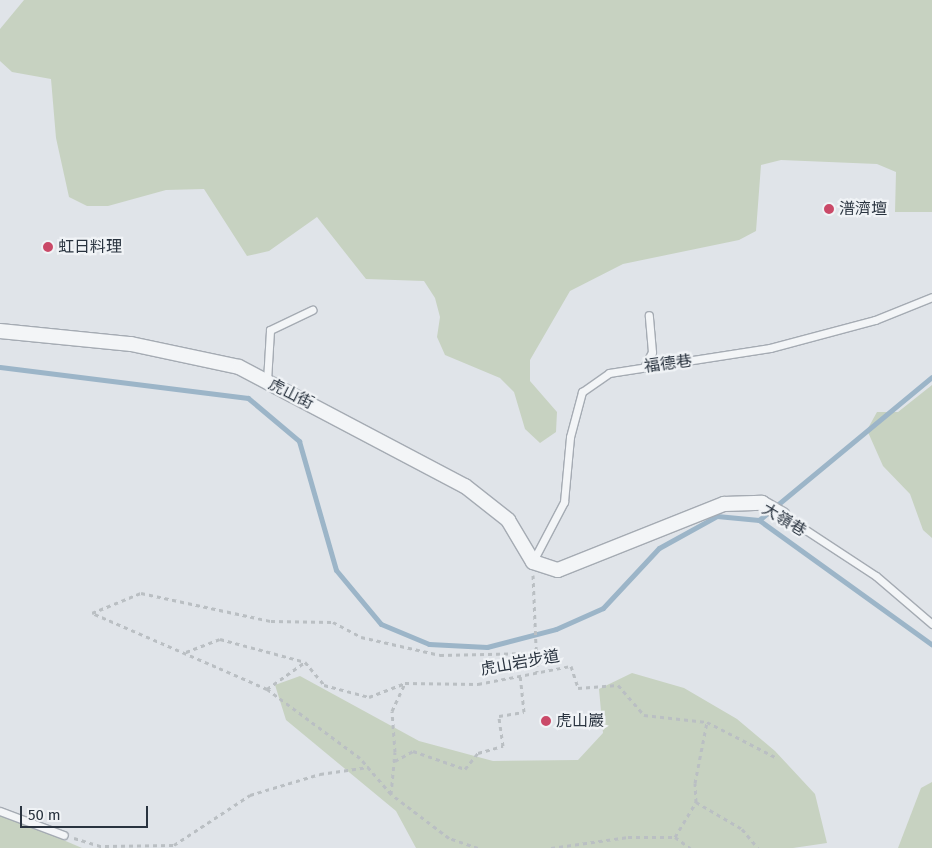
<!DOCTYPE html>
<html>
<head>
<meta charset="utf-8">
<style>
	body { margin:0 }
	#map { position:relative; width:932px; height:848px; overflow:hidden; background:#e0e4e9; font-family:"Fira Sans","Noto Sans TC",sans-serif }
	div>[style] { position:absolute }
	[style*='--x'] { left:calc(var(--x)*1px); top:calc(var(--y)*1px); width:calc(var(--w)*1px); rotate:calc(var(--a)*1deg) }
	.green>* { inset:0; background:#c7d2c1 }
	.stream>* { height:5px; margin:-2.5px; padding:0 2.5px; transform-origin:2.5px; border-radius:2.5px; background:#9cb5c8 }
	.path>* { height:3px; margin-top:-1.5px; transform-origin:0; background:repeating-linear-gradient(90deg,#babfc3 0 4px,transparent 0 8px) }
	.roads { filter:drop-shadow(1px 0 #a5abb3) drop-shadow(-1px 0 #a5abb3) drop-shadow(0 1px #a5abb3) drop-shadow(0 -1px #a5abb3) }
	.lane>* { height:7px; margin:-3.5px; padding:0 3.5px; transform-origin:3.5px; border-radius:3.5px; background:#f3f5f7 }
	.street>* { height:14px; margin:-7px; padding:0 7px; transform-origin:7px; border-radius:7px; background:#f3f5f7 }
	.dots>* { width:14px; height:14px; translate:-50% -50%; box-sizing:border-box; border:2px solid #f0f3f6; border-radius:50% }
	span { translate:-50% -50%; white-space:nowrap; text-align:center; line-height:1.15; -webkit-text-stroke:4.5px #f0f3f6; paint-order:stroke }
	.poi-label { font-size:16px; color:#29333f }
	.left { translate:0 -50%; text-align:left }
	.street-label { font-size:16px; color:#29333f }
	.scale { position:absolute; left:20px; top:806px; width:128px; height:22px; box-sizing:border-box; border:2px solid #29333f; border-top:0; padding-left:6px; font-size:15px; line-height:18px; white-space:nowrap; color:#29333f; -webkit-text-stroke:4px #f0f3f6; paint-order:stroke }
</style>
</head>
<body>
<div id="map">
	<div class="green">
		<i style="clip-path:polygon(24px 0,932px 0,932px 212px,895px 212px,896px 172px,877px 164px,781px 160px,761px 165px,756px 231px,739px 240px,623px 264px,570px 291px,530px 360px,530px 381px,557px 412px,556px 432px,540px 443px,525px 429px,514px 392px,500px 378px,445px 355px,437px 337px,440px 317px,435px 298px,424px 281px,366px 279px,317px 217px,269px 251px,247px 256px,204px 189px,166px 190px,108px 206px,87px 206px,69px 197px,56px 138px,51px 79px,12px 72px,0 61px,0 29px)"></i>
		<i style="clip-path:polygon(932px 385px,932px 538px,923px 530px,910px 494px,883px 466px,867px 430px,877px 412px,898px 412px)"></i>
		<i style="clip-path:polygon(632px 673px,684px 688px,737px 719px,775px 751px,815px 794px,827px 843px,793px 848px,416px 848px,396px 811px,286px 720px,275px 685px,300px 676px,419px 741px,493px 761px,578px 760px,603px 733px,599px 689px)"></i>
		<i style="clip-path:polygon(932px 782px,932px 848px,898px 848px,921px 788px)"></i>
		<i style="clip-path:polygon(0 813px,82px 848px,0 848px)"></i>
	</div>
	<div class="stream">
		<i style="--x:0;--y:367;--w:250;--a:7.1"></i>
		<i style="--x:248;--y:398;--w:67;--a:40.1"></i>
		<i style="--x:299;--y:441;--w:134;--a:74"></i>
		<i style="--x:336;--y:570;--w:70;--a:50.2"></i>
		<i style="--x:381;--y:624;--w:52;--a:22.6"></i>
		<i style="--x:429;--y:644;--w:58;--a:3"></i>
		<i style="--x:487;--y:647;--w:71;--a:-14.6"></i>
		<i style="--x:556;--y:629;--w:51;--a:-24.1"></i>
		<i style="--x:603;--y:608;--w:82;--a:-47"></i>
		<i style="--x:659;--y:548;--w:66;--a:-28.9"></i>
		<i style="--x:717;--y:516;--w:42;--a:5.4"></i>
		<i style="--x:759;--y:520;--w:224;--a:-39.6"></i>
		<i style="--x:759;--y:520;--w:213;--a:35.8"></i>
	</div>
	<div class="path">
		<i style="--x:533;--y:575;--w:97;--a:87.6"></i>
		<i style="--x:186;--y:652;--w:36;--a:-21"></i>
		<i style="--x:220;--y:639;--w:88;--a:15.1"></i>
		<i style="--x:267;--y:689;--w:191;--a:-156.5"></i>
		<i style="--x:92;--y:613;--w:53;--a:-22.2"></i>
		<i style="--x:141;--y:593;--w:133;--a:12.2"></i>
		<i style="--x:271;--y:621;--w:62;--a:0.9"></i>
		<i style="--x:333;--y:622;--w:32;--a:28"></i>
		<i style="--x:361;--y:637;--w:81;--a:12.8"></i>
		<i style="--x:440;--y:655;--w:94;--a:-1.2"></i>
		<i style="--x:395;--y:761;--w:21;--a:-29"></i>
		<i style="--x:413;--y:751;--w:55;--a:19.1"></i>
		<i style="--x:465;--y:769;--w:21;--a:-51"></i>
		<i style="--x:478;--y:753;--w:26;--a:-16"></i>
		<i style="--x:503;--y:746;--w:30;--a:-98"></i>
		<i style="--x:499;--y:716;--w:25;--a:-9"></i>
		<i style="--x:524;--y:712;--w:37;--a:-96"></i>
		<i style="--x:391;--y:794;--w:48;--a:-130.7"></i>
		<i style="--x:360;--y:758;--w:116;--a:-143.4"></i>
		<i style="--x:267;--y:689;--w:47;--a:-35.4"></i>
		<i style="--x:305;--y:662;--w:30;--a:50"></i>
		<i style="--x:324;--y:685;--w:47;--a:14.9"></i>
		<i style="--x:369;--y:697;--w:39;--a:-21"></i>
		<i style="--x:696;--y:802;--w:19;--a:-93"></i>
		<i style="--x:695;--y:783;--w:62;--a:-78.9"></i>
		<i style="--x:696;--y:802;--w:53;--a:30.4"></i>
		<i style="--x:742;--y:829;--w:25;--a:50"></i>
		<i style="--x:675;--y:837;--w:41;--a:-59"></i>
		<i style="--x:74;--y:838;--w:34;--a:17"></i>
		<i style="--x:105;--y:846;--w:69;--a:-0.8"></i>
		<i style="--x:174;--y:845;--w:91;--a:-33.3"></i>
		<i style="--x:250;--y:795;--w:73;--a:-16.7"></i>
		<i style="--x:320;--y:774;--w:49;--a:-8.3"></i>
		<i style="--x:478;--y:848;--w:31;--a:-161"></i>
		<i style="--x:449;--y:838;--w:73;--a:-142.8"></i>
		<i style="--x:391;--y:794;--w:42;--a:-84.6"></i>
		<i style="--x:395;--y:752;--w:41;--a:-94.2"></i>
		<i style="--x:392;--y:711;--w:31;--a:-65"></i>
		<i style="--x:405;--y:683;--w:73;--a:0.8"></i>
		<i style="--x:478;--y:684;--w:95;--a:-11"></i>
		<i style="--x:571;--y:666;--w:23;--a:72"></i>
		<i style="--x:578;--y:688;--w:40;--a:-4.3"></i>
		<i style="--x:618;--y:685;--w:40;--a:49"></i>
		<i style="--x:644;--y:715;--w:63;--a:6.3"></i>
		<i style="--x:707;--y:722;--w:79;--a:27.2"></i>
		<i style="--x:551;--y:848;--w:78;--a:-8.1"></i>
		<i style="--x:628;--y:837;--w:47;--a:0"></i>
		<i style="--x:675;--y:837;--w:19;--a:36"></i>
	</div>
	<div class="roads">
		<div class="lane">
			<i style="--x:644;--y:367;--w:17;--a:-62"></i>
			<i style="--x:652;--y:352;--w:37;--a:-95"></i>
			<i style="--x:267;--y:381;--w:51;--a:-86.6"></i>
			<i style="--x:270;--y:330;--w:47;--a:-25.5"></i>
			<i style="--x:783;--y:515;--w:111;--a:33.3"></i>
			<i style="--x:876;--y:576;--w:74;--a:40.6"></i>
			<i style="--x:533;--y:561;--w:67;--a:-62.3"></i>
			<i style="--x:564;--y:502;--w:65;--a:-84.7"></i>
			<i style="--x:570;--y:437;--w:47;--a:-75.1"></i>
			<i style="--x:582;--y:392;--w:33;--a:-35"></i>
			<i style="--x:609;--y:373;--w:163;--a:-8.8"></i>
			<i style="--x:770;--y:348;--w:109;--a:-14.9"></i>
			<i style="--x:875;--y:320;--w:61;--a:-22"></i>
			<i style="--x:0;--y:811;--w:68;--a:20.6"></i>
		</div>
		<div class="street">
			<i style="--x:0;--y:331;--w:132;--a:5.7"></i>
			<i style="--x:131;--y:344;--w:110;--a:12"></i>
			<i style="--x:239;--y:367;--w:255;--a:27.8"></i>
			<i style="--x:465;--y:486;--w:55;--a:38.3"></i>
			<i style="--x:508;--y:520;--w:49;--a:59.2"></i>
			<i style="--x:533;--y:562;--w:26;--a:18"></i>
			<i style="--x:558;--y:570;--w:179;--a:-21.7"></i>
			<i style="--x:724;--y:504;--w:38;--a:-2"></i>
			<i style="--x:762;--y:503;--w:24;--a:30"></i>
		</div>
	</div>
	<div class="dots">
		<i style="left:829px;top:209px;background:#ca4968"></i>
		<i style="left:48px;top:247px;background:#ca4968"></i>
		<i style="left:546px;top:721px;background:#ca4968"></i>
	</div>
	<div class="poi-label">
		<span class="left" style="left:839px;top:209px">潽濟壇</span>
		<span class="left" style="left:58px;top:247px">虹日料理</span>
		<span class="left" style="left:556px;top:721px">虎山巖</span>
	</div>
	<div class="street-label">
		<span style="left:668px;top:364px;rotate:-8deg">福德巷</span>
		<span style="left:291px;top:394px;rotate:27deg">虎山街</span>
		<span style="left:784px;top:520px;rotate:31deg">大嶺巷</span>
		<span style="left:520px;top:663px;rotate:-10deg">虎山岩步道</span>
	</div>
	<div class="scale">50 m</div>
</div>
</body>
</html>
